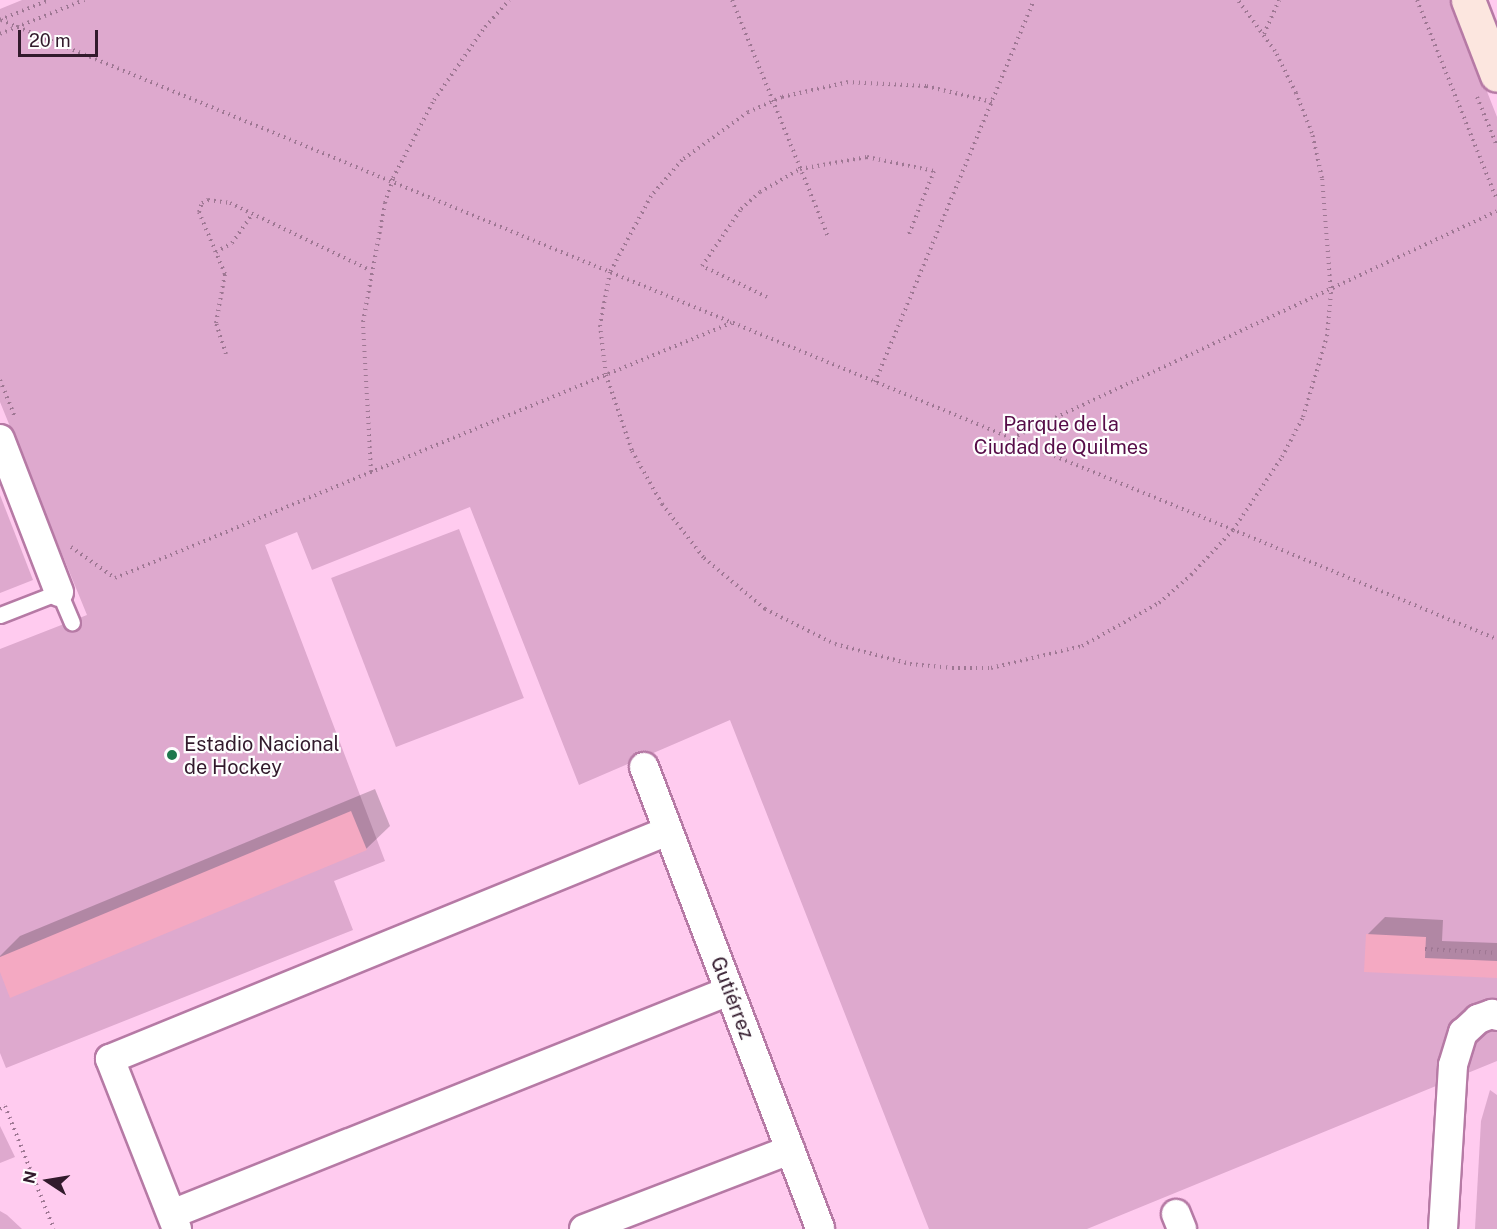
<!DOCTYPE html>
<html>
<head>
<meta charset="utf-8">
<style>
	body { margin:0 }
	#map { position:relative; width:1497px; height:1229px; overflow:hidden; background:#ffcbef; font-family:"Public Sans",sans-serif }
	div>[style] { position:absolute }
	[style*='--x'] { left:calc(var(--x)*1px); top:calc(var(--y)*1px); width:calc(var(--w)*1px); rotate:calc(var(--a)*1deg) }
	.green>* { inset:0; background:#dea9ce; transform-origin:0 0 }
	.shadow>* { inset:0; background:#0003 }
	.building>* { inset:0; background:#f4a9c2 }
	.path>* { height:4px; margin-top:-2px; transform-origin:0; background:repeating-linear-gradient(90deg,#9e7793 0 1.5px,transparent 0 6px) }
	.roads { filter:drop-shadow(2px 0 #b67aa5) drop-shadow(-2px 0 #b67aa5) drop-shadow(0 2px #b67aa5) drop-shadow(0 -2px #b67aa5) }
	.lane>* { height:15px; margin:-7.5px; padding:0 7.5px; transform-origin:7.5px; border-radius:7.5px; background:#fff }
	.street>* { height:28px; margin:-14px; padding:0 14px; transform-origin:14px; border-radius:14px; background:#fff }
	.secondary>* { height:33px; margin:-16.5px; padding:0 16.5px; transform-origin:16.5px; border-radius:16.5px; background:#fce6df }
	.dots>* { width:16px; height:16px; translate:-50% -50%; box-sizing:border-box; border:3px solid #fefefe; border-radius:50% }
	span { translate:-50% -50%; white-space:nowrap; text-align:center; line-height:1.15; -webkit-text-stroke:4.5px #fefefe; paint-order:stroke }
	.park-label { font-size:20px; color:#560c48 }
	.poi-label { font-size:20px; color:#321a2c }
	.left { translate:0 -50%; text-align:left }
	.street-label { font-size:20px; color:#321a2c }
	.north { position:absolute; left:18px; top:1151px; width:60px; height:60px; -webkit-text-stroke:4px #fefefe; paint-order:stroke; rotate:282deg; font-size:16px; font-weight:700; line-height:24px; text-align:center; color:#321a2c }
	.north::after { content:''; display:block; margin:auto; width:21px; height:27px; background:#321a2c; clip-path:polygon(50% 0,100% 100%,50% 72%,0 100%) }
	.scale { position:absolute; left:18px; top:30px; width:80px; height:27px; box-sizing:border-box; border:3px solid #321a2c; border-top:0; padding-left:8px; font-size:18px; line-height:21px; white-space:nowrap; color:#321a2c; -webkit-text-stroke:4px #fefefe; paint-order:stroke }
</style>
</head>
<body>
<div id="map">
	<div class="green">
		<i style="clip-path:polygon(22px 0,1451px 0,1497px 117px,1497px 1061px,1087px 1229px,929px 1229px,730px 720px,579px 785px,470px 507px,312px 570px,297px 532px,265px 545px,385px 861px,334px 881px,353px 930px,6px 1068px,0 1053px,0 649px,87px 615px,0 402px,0 9px)"></i>
		<i style="clip-path:polygon(0 495px,33px 580px,0 593px)"></i>
		<i style="left:459px;top:529px;width:181px;height:137px;rotate:69deg"></i>
		<i style="clip-path:polygon(1490px 1090px,1497px 1095px,1497px 1229px,1475px 1229px,1481px 1121px)"></i>
		<i style="clip-path:polygon(0 1126px,15px 1157px,0 1163px)"></i>
		<i style="clip-path:polygon(0 1211px,7px 1215px,22px 1229px,0 1229px)"></i>
	</div>
	<div class="shadow">
		<i style="clip-path:polygon(375px 789px,390px 826px,366px 849px,0 968px,0 956px,20px 936px)"></i>
		<i style="clip-path:polygon(1385px 917px,1443px 920px,1442px 941px,1497px 943px,1497px 977px,1366px 970px,1368px 934px)"></i>
	</div>
	<div class="building">
		<i style="clip-path:polygon(351px 811px,367px 850px,10px 998px,0 972px,0 957px)"></i>
		<i style="clip-path:polygon(1366px 934px,1426px 937px,1425px 958px,1497px 961px,1497px 978px,1364px 972px)"></i>
	</div>
	<div class="path">
		<i style="--x:732;--y:0;--w:255;--a:67.9"></i>
		<i style="--x:1417;--y:0;--w:215;--a:68.2"></i>
		<i style="--x:0;--y:20;--w:53;--a:-22.2"></i>
		<i style="--x:1;--y:20;--w:1619;--a:22.48"></i>
		<i style="--x:0;--y:34;--w:91;--a:-22"></i>
		<i style="--x:1264;--y:34;--w:37;--a:-66"></i>
		<i style="--x:1477;--y:97;--w:53;--a:67.8"></i>
		<i style="--x:992;--y:102;--w:68;--a:-166.4"></i>
		<i style="--x:926;--y:86;--w:78;--a:-177.1"></i>
		<i style="--x:848;--y:82;--w:68;--a:167.2"></i>
		<i style="--x:782;--y:97;--w:37;--a:156"></i>
		<i style="--x:748;--y:112;--w:82;--a:144"></i>
		<i style="--x:682;--y:160;--w:48;--a:130.7"></i>
		<i style="--x:651;--y:196;--w:86;--a:118.3"></i>
		<i style="--x:610;--y:272;--w:54;--a:100.7"></i>
		<i style="--x:600;--y:325;--w:50;--a:83.2"></i>
		<i style="--x:606;--y:375;--w:80;--a:71.1"></i>
		<i style="--x:632;--y:451;--w:61;--a:60.5"></i>
		<i style="--x:662;--y:504;--w:68;--a:52.1"></i>
		<i style="--x:704;--y:558;--w:80;--a:39.9"></i>
		<i style="--x:765;--y:609;--w:78;--a:26.6"></i>
		<i style="--x:835;--y:644;--w:78;--a:14.9"></i>
		<i style="--x:910;--y:664;--w:42;--a:5.4"></i>
		<i style="--x:952;--y:668;--w:39;--a:0"></i>
		<i style="--x:991;--y:668;--w:94;--a:-13.6"></i>
		<i style="--x:1082;--y:646;--w:88;--a:-29.2"></i>
		<i style="--x:1159;--y:603;--w:43;--a:-41.2"></i>
		<i style="--x:1191;--y:575;--w:62;--a:-47"></i>
		<i style="--x:1233;--y:530;--w:88;--a:-56.1"></i>
		<i style="--x:1282;--y:457;--w:45;--a:-62.3"></i>
		<i style="--x:1303;--y:417;--w:84;--a:-73.5"></i>
		<i style="--x:1327;--y:336;--w:42;--a:-84.6"></i>
		<i style="--x:1331;--y:294;--w:116;--a:-94.4"></i>
		<i style="--x:1322;--y:178;--w:46;--a:-102.5"></i>
		<i style="--x:1312;--y:133;--w:43;--a:-111.8"></i>
		<i style="--x:1296;--y:93;--w:47;--a:-116.6"></i>
		<i style="--x:1275;--y:51;--w:63;--a:-126"></i>
		<i style="--x:216;--y:252;--w:18;--a:-29"></i>
		<i style="--x:232;--y:243;--w:35;--a:-55"></i>
		<i style="--x:767;--y:297;--w:72;--a:-154.5"></i>
		<i style="--x:702;--y:266;--w:69;--a:-55.6"></i>
		<i style="--x:741;--y:209;--w:25;--a:-42"></i>
		<i style="--x:760;--y:192;--w:46;--a:-29.9"></i>
		<i style="--x:800;--y:169;--w:68;--a:-10.2"></i>
		<i style="--x:867;--y:157;--w:68;--a:11.8"></i>
		<i style="--x:934;--y:171;--w:68;--a:111.6"></i>
		<i style="--x:226;--y:354;--w:33;--a:-108"></i>
		<i style="--x:216;--y:323;--w:50;--a:-79.6"></i>
		<i style="--x:225;--y:274;--w:67;--a:-112.8"></i>
		<i style="--x:199;--y:212;--w:9;--a:-72"></i>
		<i style="--x:202;--y:203;--w:7;--a:-27"></i>
		<i style="--x:208;--y:200;--w:22;--a:8"></i>
		<i style="--x:230;--y:203;--w:155;--a:25.6"></i>
		<i style="--x:0;--y:380;--w:40;--a:68"></i>
		<i style="--x:875;--y:382;--w:414;--a:-67.4"></i>
		<i style="--x:1012;--y:438;--w:535;--a:-25.08"></i>
		<i style="--x:371;--y:472;--w:150;--a:-93.1"></i>
		<i style="--x:363;--y:322;--w:121;--a:-79.5"></i>
		<i style="--x:385;--y:203;--w:26;--a:-72"></i>
		<i style="--x:393;--y:178;--w:88;--a:-62.3"></i>
		<i style="--x:434;--y:100;--w:89;--a:-55.1"></i>
		<i style="--x:485;--y:27;--w:36;--a:-48"></i>
		<i style="--x:71;--y:547;--w:54;--a:35.2"></i>
		<i style="--x:115;--y:578;--w:667;--a:-22.49"></i>
		<i style="--x:1425;--y:949;--w:72;--a:3.2"></i>
		<i style="--x:0;--y:1109;--w:6;--a:-31"></i>
		<i style="--x:5;--y:1106;--w:132;--a:68.3"></i>
	</div>
	<div class="roads">
		<div class="lane">
			<i style="--x:0;--y:615;--w:63;--a:-21.3"></i>
			<i style="--x:59;--y:592;--w:33;--a:67"></i>
		</div>
		<div class="street">
			<i style="--x:0;--y:439;--w:164;--a:68.9"></i>
			<i style="--x:644;--y:767;--w:494;--a:69.1"></i>
			<i style="--x:172;--y:1214;--w:600;--a:-21.82"></i>
			<i style="--x:1176;--y:1214;--w:16;--a:68"></i>
			<i style="--x:177;--y:1229;--w:183;--a:-111.5"></i>
			<i style="--x:110;--y:1059;--w:603;--a:-22.23"></i>
			<i style="--x:584;--y:1229;--w:221;--a:-21"></i>
			<i style="--x:1443;--y:1229;--w:164;--a:-86.5"></i>
			<i style="--x:1453;--y:1065;--w:34;--a:-73"></i>
			<i style="--x:1463;--y:1033;--w:21;--a:-43"></i>
			<i style="--x:1478;--y:1019;--w:15;--a:-20"></i>
			<i style="--x:1492;--y:1014;--w:5;--a:22"></i>
		</div>
		<div class="secondary">
			<i style="--x:1468;--y:0;--w:80;--a:68.9"></i>
		</div>
	</div>
	<div class="dots">
		<i style="left:172px;top:755px;background:#1e784d"></i>
	</div>
	<div class="park-label">
		<span style="left:1061px;top:436px">Parque de la<br>Ciudad de Quilmes</span>
	</div>
	<div class="poi-label">
		<span class="left" style="left:184px;top:756px">Estadio Nacional<br>de Hockey</span>
	</div>
	<div class="street-label">
		<span style="left:732px;top:998px;rotate:69deg">Gutiérrez</span>
	</div>
	<div class="north">N</div>
	<div class="scale">20 m</div>
</div>
</body>
</html>
